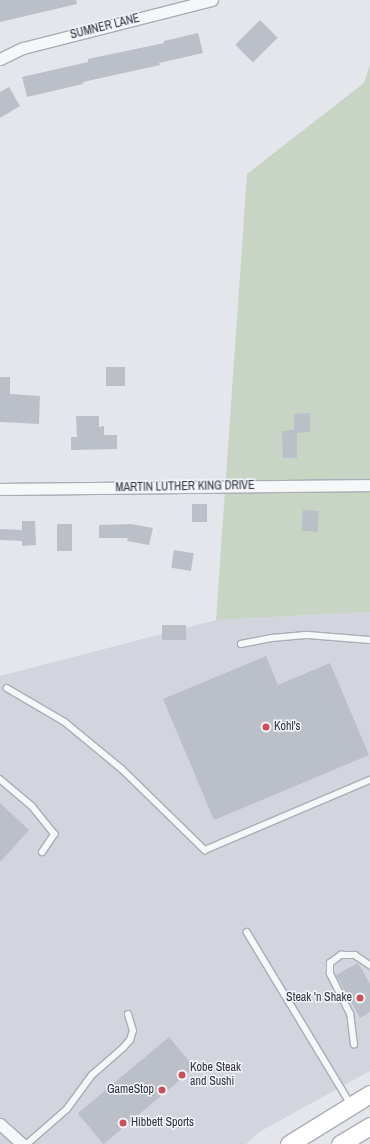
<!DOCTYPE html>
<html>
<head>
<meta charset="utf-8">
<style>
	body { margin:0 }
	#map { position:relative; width:370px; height:1144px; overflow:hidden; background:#e4e6eb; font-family:"Archivo Narrow",sans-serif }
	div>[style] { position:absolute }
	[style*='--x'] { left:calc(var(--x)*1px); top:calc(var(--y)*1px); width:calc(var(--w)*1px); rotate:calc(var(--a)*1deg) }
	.built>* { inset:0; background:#d2d5dd }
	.green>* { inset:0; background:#c8d5c5 }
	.building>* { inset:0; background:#bbbfc8; transform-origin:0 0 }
	.roads { filter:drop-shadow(1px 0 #a9adb5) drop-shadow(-1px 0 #a9adb5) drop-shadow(0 1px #a9adb5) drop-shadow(0 -1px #a9adb5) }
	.lane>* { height:5.5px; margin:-2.75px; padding:0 2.75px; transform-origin:2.75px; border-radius:2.75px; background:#f6f7f9 }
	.street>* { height:11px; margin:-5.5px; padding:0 5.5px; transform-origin:5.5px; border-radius:5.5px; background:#f6f7f9 }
	.primary>* { height:17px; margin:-8.5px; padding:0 8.5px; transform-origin:8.5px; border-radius:8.5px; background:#fff }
	.dots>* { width:11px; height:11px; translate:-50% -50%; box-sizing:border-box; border:2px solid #f3f5f8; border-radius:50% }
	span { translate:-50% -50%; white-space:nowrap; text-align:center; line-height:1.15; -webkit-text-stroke:3px #f3f5f8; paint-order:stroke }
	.street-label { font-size:12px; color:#2c3343 }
	.poi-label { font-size:12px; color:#2c3343 }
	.left { translate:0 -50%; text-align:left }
	.right { translate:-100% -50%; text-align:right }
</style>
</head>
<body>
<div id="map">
	<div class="built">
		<i style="clip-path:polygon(370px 612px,370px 1071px,259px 1132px,246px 1144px,0 1144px,0 676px,216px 620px)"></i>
	</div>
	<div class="green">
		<i style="clip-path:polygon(370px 65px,370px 612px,216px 620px,247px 174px,364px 83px)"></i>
	</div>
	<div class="building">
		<i style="clip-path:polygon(0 0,76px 0,77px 4px,0 22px)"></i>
		<i style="left:260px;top:20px;width:25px;height:35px;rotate:45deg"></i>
		<i style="clip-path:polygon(198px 33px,203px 53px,159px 63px,160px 65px,83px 82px,83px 84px,27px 97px,22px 77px,88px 62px,88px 59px,164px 43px,164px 41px)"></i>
		<i style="clip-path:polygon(9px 87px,20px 106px,0 118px,0 92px)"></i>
		<i style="left:106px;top:367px;width:19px;height:19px"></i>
		<i style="clip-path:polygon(0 377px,10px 377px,10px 394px,40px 396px,39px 424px,0 422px)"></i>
		<i style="clip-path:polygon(310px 413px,310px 432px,297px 433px,297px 458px,283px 458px,282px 431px,294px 430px,294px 414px)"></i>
		<i style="clip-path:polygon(76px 416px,99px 416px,99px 427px,104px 426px,104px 435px,117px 435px,117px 449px,71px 450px,71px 437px,77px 437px)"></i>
		<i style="left:192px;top:504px;width:15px;height:18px"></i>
		<i style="left:303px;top:510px;width:16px;height:21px;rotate:4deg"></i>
		<i style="clip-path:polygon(22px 521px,35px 521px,36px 545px,22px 546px,22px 541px,0 540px,0 529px,22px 530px)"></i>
		<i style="left:57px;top:524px;width:15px;height:27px"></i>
		<i style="clip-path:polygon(131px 524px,153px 528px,149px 545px,127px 541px,128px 538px,99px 538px,99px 525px)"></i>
		<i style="left:174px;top:550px;width:20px;height:18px;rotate:9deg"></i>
		<i style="left:162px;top:625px;width:24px;height:15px"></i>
		<i style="clip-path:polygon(266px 656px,278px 685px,330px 663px,369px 755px,214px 820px,163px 699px)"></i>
		<i style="clip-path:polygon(0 803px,29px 830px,0 862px)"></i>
		<i style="clip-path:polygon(358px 963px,370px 984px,370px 1012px,360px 1018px,336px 975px)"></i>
		<i style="left:169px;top:1037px;width:40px;height:119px;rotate:50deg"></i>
	</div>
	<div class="roads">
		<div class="lane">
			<i style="--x:241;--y:644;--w:32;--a:-11"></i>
			<i style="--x:272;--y:638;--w:36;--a:-5"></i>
			<i style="--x:308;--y:635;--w:62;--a:4.6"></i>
			<i style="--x:7;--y:688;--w:67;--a:30.4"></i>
			<i style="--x:65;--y:722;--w:74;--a:39.5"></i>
			<i style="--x:122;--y:769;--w:116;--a:44.3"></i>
			<i style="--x:205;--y:850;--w:179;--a:-23"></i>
			<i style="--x:0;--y:779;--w:42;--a:40.2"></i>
			<i style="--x:32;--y:806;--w:36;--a:51"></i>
			<i style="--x:55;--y:834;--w:22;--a:124"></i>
			<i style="--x:247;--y:932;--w:200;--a:58.9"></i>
			<i style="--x:354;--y:1045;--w:31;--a:-97"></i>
			<i style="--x:350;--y:1014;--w:45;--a:-116.6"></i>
			<i style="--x:330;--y:974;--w:11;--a:-90"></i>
			<i style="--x:330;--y:963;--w:14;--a:-36"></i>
			<i style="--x:341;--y:955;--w:14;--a:0"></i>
			<i style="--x:355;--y:955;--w:18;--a:34"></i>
			<i style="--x:27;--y:1144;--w:53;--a:-41.2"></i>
			<i style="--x:67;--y:1109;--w:42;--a:-53.7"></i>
			<i style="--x:92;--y:1075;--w:41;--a:-41.1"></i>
			<i style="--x:123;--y:1048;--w:11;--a:-49"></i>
			<i style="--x:130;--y:1040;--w:9;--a:-72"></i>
			<i style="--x:133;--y:1031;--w:17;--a:-107"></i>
		</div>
		<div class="street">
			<i style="--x:0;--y:59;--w:25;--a:-26"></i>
			<i style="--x:23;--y:48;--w:195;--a:-14.3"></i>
			<i style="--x:0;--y:489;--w:370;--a:-0.6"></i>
			<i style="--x:0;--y:1124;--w:30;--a:42"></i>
		</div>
		<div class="primary">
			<i style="--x:289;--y:1144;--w:95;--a:-31.7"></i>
			<i style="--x:340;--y:1144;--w:35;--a:-31"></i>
		</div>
	</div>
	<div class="dots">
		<i style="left:266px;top:727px;background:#ca4f5a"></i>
		<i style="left:360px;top:998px;background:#ca4f5a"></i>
		<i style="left:182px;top:1075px;background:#ca4f5a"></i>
		<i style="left:162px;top:1090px;background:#ca4f5a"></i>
		<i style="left:123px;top:1123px;background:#ca4f5a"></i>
	</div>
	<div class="street-label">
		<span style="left:105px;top:27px;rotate:-14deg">SUMNER LANE</span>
		<span style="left:185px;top:487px;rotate:-1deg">MARTIN LUTHER KING DRIVE</span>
	</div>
	<div class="poi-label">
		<span class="left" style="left:274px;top:727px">Kohl's</span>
		<span class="right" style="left:352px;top:998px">Steak 'n Shake</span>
		<span class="left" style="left:190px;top:1075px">Kobe Steak<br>and Sushi</span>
		<span class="right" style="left:154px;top:1090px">GameStop</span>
		<span class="left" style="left:131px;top:1123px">Hibbett Sports</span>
	</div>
</div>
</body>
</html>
